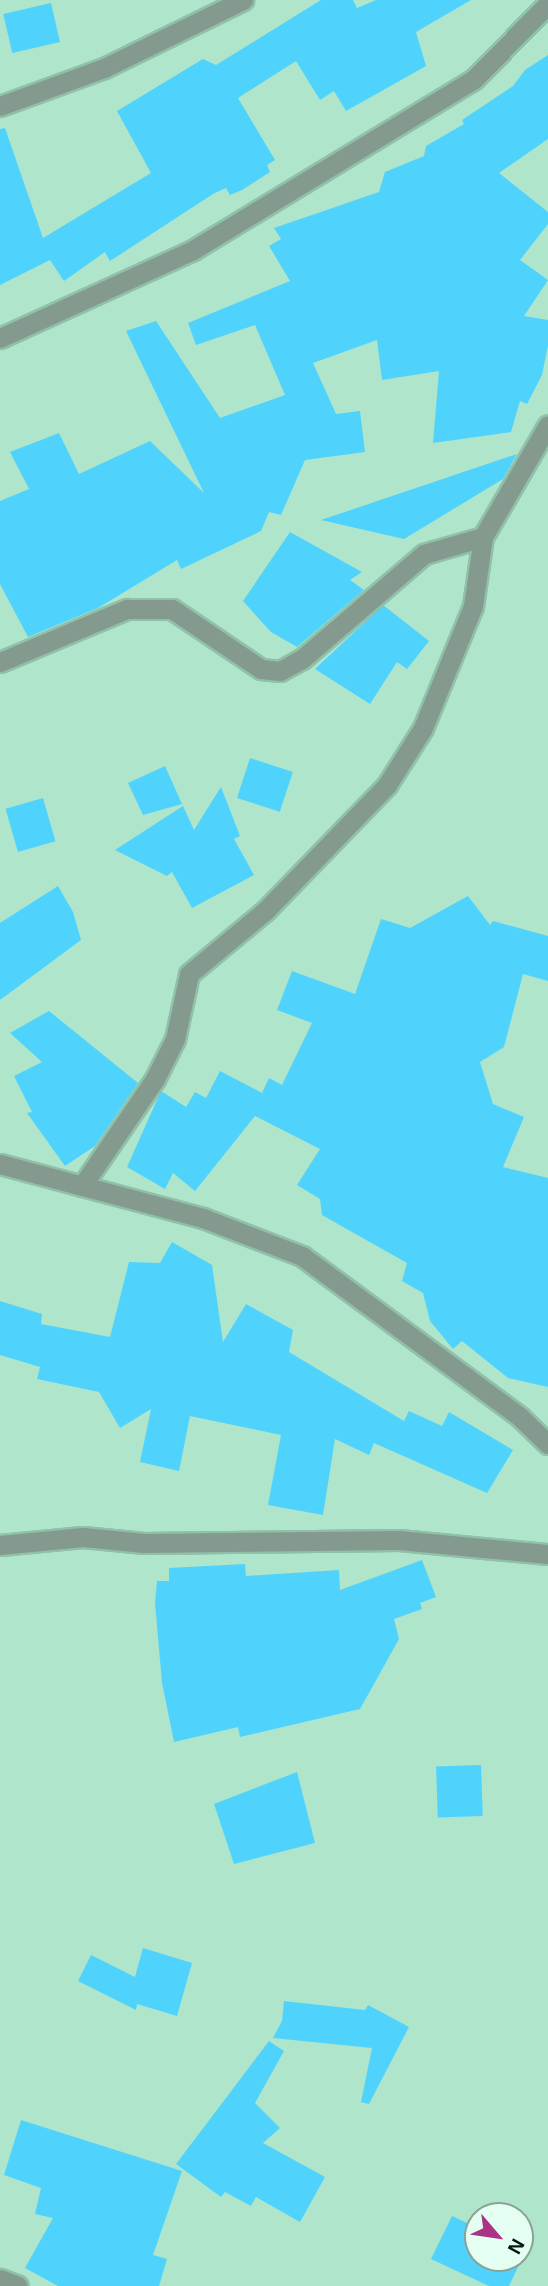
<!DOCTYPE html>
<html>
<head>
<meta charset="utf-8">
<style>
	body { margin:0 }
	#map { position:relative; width:548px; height:2286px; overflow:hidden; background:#afe5ca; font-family:Helvetica,sans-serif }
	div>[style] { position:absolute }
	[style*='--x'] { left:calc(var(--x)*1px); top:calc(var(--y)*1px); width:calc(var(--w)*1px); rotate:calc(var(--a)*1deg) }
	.building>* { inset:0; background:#4fd3fd; transform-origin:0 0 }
	.roads { filter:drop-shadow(2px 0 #90c0a9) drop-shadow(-2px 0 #90c0a9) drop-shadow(0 2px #90c0a9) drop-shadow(0 -2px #90c0a9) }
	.minor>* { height:19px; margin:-9.5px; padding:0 9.5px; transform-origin:9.5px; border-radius:9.5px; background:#849a8f }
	span { translate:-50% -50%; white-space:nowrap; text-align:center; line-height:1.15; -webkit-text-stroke:5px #e4fff1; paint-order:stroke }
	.north { position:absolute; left:464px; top:2202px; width:70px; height:70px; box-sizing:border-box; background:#e4fff1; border:2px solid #8aa397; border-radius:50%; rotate:119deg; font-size:19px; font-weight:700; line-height:28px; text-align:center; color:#041910 }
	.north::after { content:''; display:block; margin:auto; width:24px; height:32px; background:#ac3286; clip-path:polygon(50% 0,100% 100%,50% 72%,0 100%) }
</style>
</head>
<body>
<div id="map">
	<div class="building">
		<i style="clip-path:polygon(321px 0,353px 0,357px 8px,376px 0,471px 0,416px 32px,426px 66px,346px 111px,334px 91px,320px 100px,296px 61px,238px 98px,275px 160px,267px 165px,270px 172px,242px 190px,230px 195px,226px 188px,213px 194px,110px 261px,105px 252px,64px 281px,50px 260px,0 285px,0 129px,5px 128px,43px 238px,151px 173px,117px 111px,203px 59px,216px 65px)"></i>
		<i style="left:51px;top:3px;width:40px;height:49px;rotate:77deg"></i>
		<i style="clip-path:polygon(548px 55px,548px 139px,499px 173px,548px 212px,548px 224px,520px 260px,548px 280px,524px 316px,548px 320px,548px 345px,542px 375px,527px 404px,520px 401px,511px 432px,433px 443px,439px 371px,382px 380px,377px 340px,313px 363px,336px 414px,360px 411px,365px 452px,305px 460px,281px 515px,269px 512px,261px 531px,181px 569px,177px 560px,98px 608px,28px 637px,0 584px,0 501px,29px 489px,10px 452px,59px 433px,79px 474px,150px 441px,204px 493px,126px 331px,156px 321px,220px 418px,285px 395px,255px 325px,196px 345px,188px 323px,290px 281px,269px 246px,281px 239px,274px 228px,379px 192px,385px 172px,424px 156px,426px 146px,464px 124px,462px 120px,513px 86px,525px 70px)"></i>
		<i style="clip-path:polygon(517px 454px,503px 479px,404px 539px,321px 520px)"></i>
		<i style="clip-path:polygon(290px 532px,362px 572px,350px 580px,364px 590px,297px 647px,271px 632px,243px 601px)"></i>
		<i style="clip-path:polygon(383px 605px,429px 641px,407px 669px,397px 662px,370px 704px,315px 669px)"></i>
		<i style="left:250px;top:758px;width:45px;height:42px;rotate:18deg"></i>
		<i style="clip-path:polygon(165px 766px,182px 804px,143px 815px,128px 783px)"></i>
		<i style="clip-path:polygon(221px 787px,240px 836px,234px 839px,254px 875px,192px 908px,172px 872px,167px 876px,115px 850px,183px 806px,194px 830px)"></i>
		<i style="left:43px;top:798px;width:45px;height:39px;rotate:74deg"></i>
		<i style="clip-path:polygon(58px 886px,73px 912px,81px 940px,0 1000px,0 923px)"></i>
		<i style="clip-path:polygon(468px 896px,490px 925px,493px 921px,548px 936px,548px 981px,523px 974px,504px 1047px,480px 1062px,493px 1104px,524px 1117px,503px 1167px,548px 1178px,548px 1387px,508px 1378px,462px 1341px,453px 1349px,430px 1321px,423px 1293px,402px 1281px,407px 1263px,322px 1215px,320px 1199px,297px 1185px,320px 1149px,255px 1116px,195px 1191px,173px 1173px,165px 1189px,127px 1167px,161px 1091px,186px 1107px,195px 1092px,206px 1098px,220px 1071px,262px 1093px,269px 1078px,282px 1085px,312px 1023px,277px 1010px,292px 971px,355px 994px,381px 919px,410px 928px)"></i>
		<i style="clip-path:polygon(49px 1011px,138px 1083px,95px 1146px,65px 1166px,27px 1113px,32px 1112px,14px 1076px,42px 1062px,10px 1033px)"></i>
		<i style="clip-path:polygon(172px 1242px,212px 1265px,223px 1342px,246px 1304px,293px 1330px,289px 1352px,404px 1421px,409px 1411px,442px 1426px,449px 1412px,513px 1450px,487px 1493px,374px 1443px,369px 1455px,335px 1439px,323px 1515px,268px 1505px,281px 1435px,190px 1416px,179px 1471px,140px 1462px,151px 1409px,120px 1428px,99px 1392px,37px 1379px,40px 1367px,0 1355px,0 1301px,42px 1314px,41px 1324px,110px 1337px,129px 1262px,160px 1263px)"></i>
		<i style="clip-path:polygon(422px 1560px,436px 1597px,420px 1603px,422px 1609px,394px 1619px,399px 1639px,360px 1709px,240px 1737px,238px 1727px,174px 1742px,162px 1683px,155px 1603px,157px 1581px,169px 1581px,169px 1568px,245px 1564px,246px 1576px,339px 1570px,340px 1590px)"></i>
		<i style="left:481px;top:1765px;width:51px;height:45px;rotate:88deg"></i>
		<i style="clip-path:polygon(297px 1772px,315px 1843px,234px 1864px,214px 1804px)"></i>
		<i style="clip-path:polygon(143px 1948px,192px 1963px,177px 2016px,137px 2004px,136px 2010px,78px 1981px,91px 1955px,135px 1977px)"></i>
		<i style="clip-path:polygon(284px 2001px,365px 2010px,368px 2005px,409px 2027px,369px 2104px,361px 2102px,372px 2048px,273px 2038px,282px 2021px)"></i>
		<i style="clip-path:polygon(269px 2041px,284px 2051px,255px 2103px,280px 2128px,263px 2143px,325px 2177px,300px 2222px,256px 2197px,251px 2206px,225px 2192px,221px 2197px,176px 2164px)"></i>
		<i style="clip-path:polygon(21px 2120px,182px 2171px,153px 2255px,167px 2259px,159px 2286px,58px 2286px,25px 2268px,53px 2218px,35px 2214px,41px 2188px,4px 2175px)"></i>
		<i style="clip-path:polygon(452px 2216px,478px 2228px,478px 2258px,520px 2258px,520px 2248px,526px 2250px,509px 2286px,489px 2286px,431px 2259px)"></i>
	</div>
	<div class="roads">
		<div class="minor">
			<i style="--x:0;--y:106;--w:111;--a:-20.1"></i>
			<i style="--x:104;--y:68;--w:155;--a:-26.1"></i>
			<i style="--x:0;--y:338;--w:212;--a:-24.5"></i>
			<i style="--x:193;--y:250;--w:329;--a:-31.3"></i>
			<i style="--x:474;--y:79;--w:105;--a:-45.4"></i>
			<i style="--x:0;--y:662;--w:138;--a:-22.7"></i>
			<i style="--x:127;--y:609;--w:45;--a:0"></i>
			<i style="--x:172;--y:609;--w:107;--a:34"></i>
			<i style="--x:261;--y:669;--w:19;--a:6"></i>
			<i style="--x:280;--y:671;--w:25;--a:-29"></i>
			<i style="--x:302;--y:659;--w:161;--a:-40.7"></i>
			<i style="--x:424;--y:554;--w:61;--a:-16.1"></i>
			<i style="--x:0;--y:1164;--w:210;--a:14.9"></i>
			<i style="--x:203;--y:1218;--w:106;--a:21"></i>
			<i style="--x:302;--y:1256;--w:271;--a:36.4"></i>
			<i style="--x:520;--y:1417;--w:39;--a:44"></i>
			<i style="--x:82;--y:1186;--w:130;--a:-55.7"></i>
			<i style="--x:155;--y:1079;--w:45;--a:-63.4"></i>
			<i style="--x:175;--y:1039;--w:66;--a:-77.8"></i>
			<i style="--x:189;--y:974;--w:99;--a:-39.7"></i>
			<i style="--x:265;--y:911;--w:175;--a:-45.9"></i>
			<i style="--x:387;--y:785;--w:67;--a:-57.7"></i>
			<i style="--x:423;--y:728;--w:132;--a:-67.7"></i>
			<i style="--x:473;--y:606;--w:70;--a:-81.8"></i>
			<i style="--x:483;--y:537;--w:129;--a:-59.9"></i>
			<i style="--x:0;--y:1545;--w:83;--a:-5.5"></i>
			<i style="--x:83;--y:1537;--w:61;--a:5.6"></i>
			<i style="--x:144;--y:1543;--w:255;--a:-0.7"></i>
			<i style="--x:399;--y:1540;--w:150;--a:5.4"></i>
			<i style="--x:0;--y:2279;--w:19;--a:21"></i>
		</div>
	</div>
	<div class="north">N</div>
</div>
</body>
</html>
